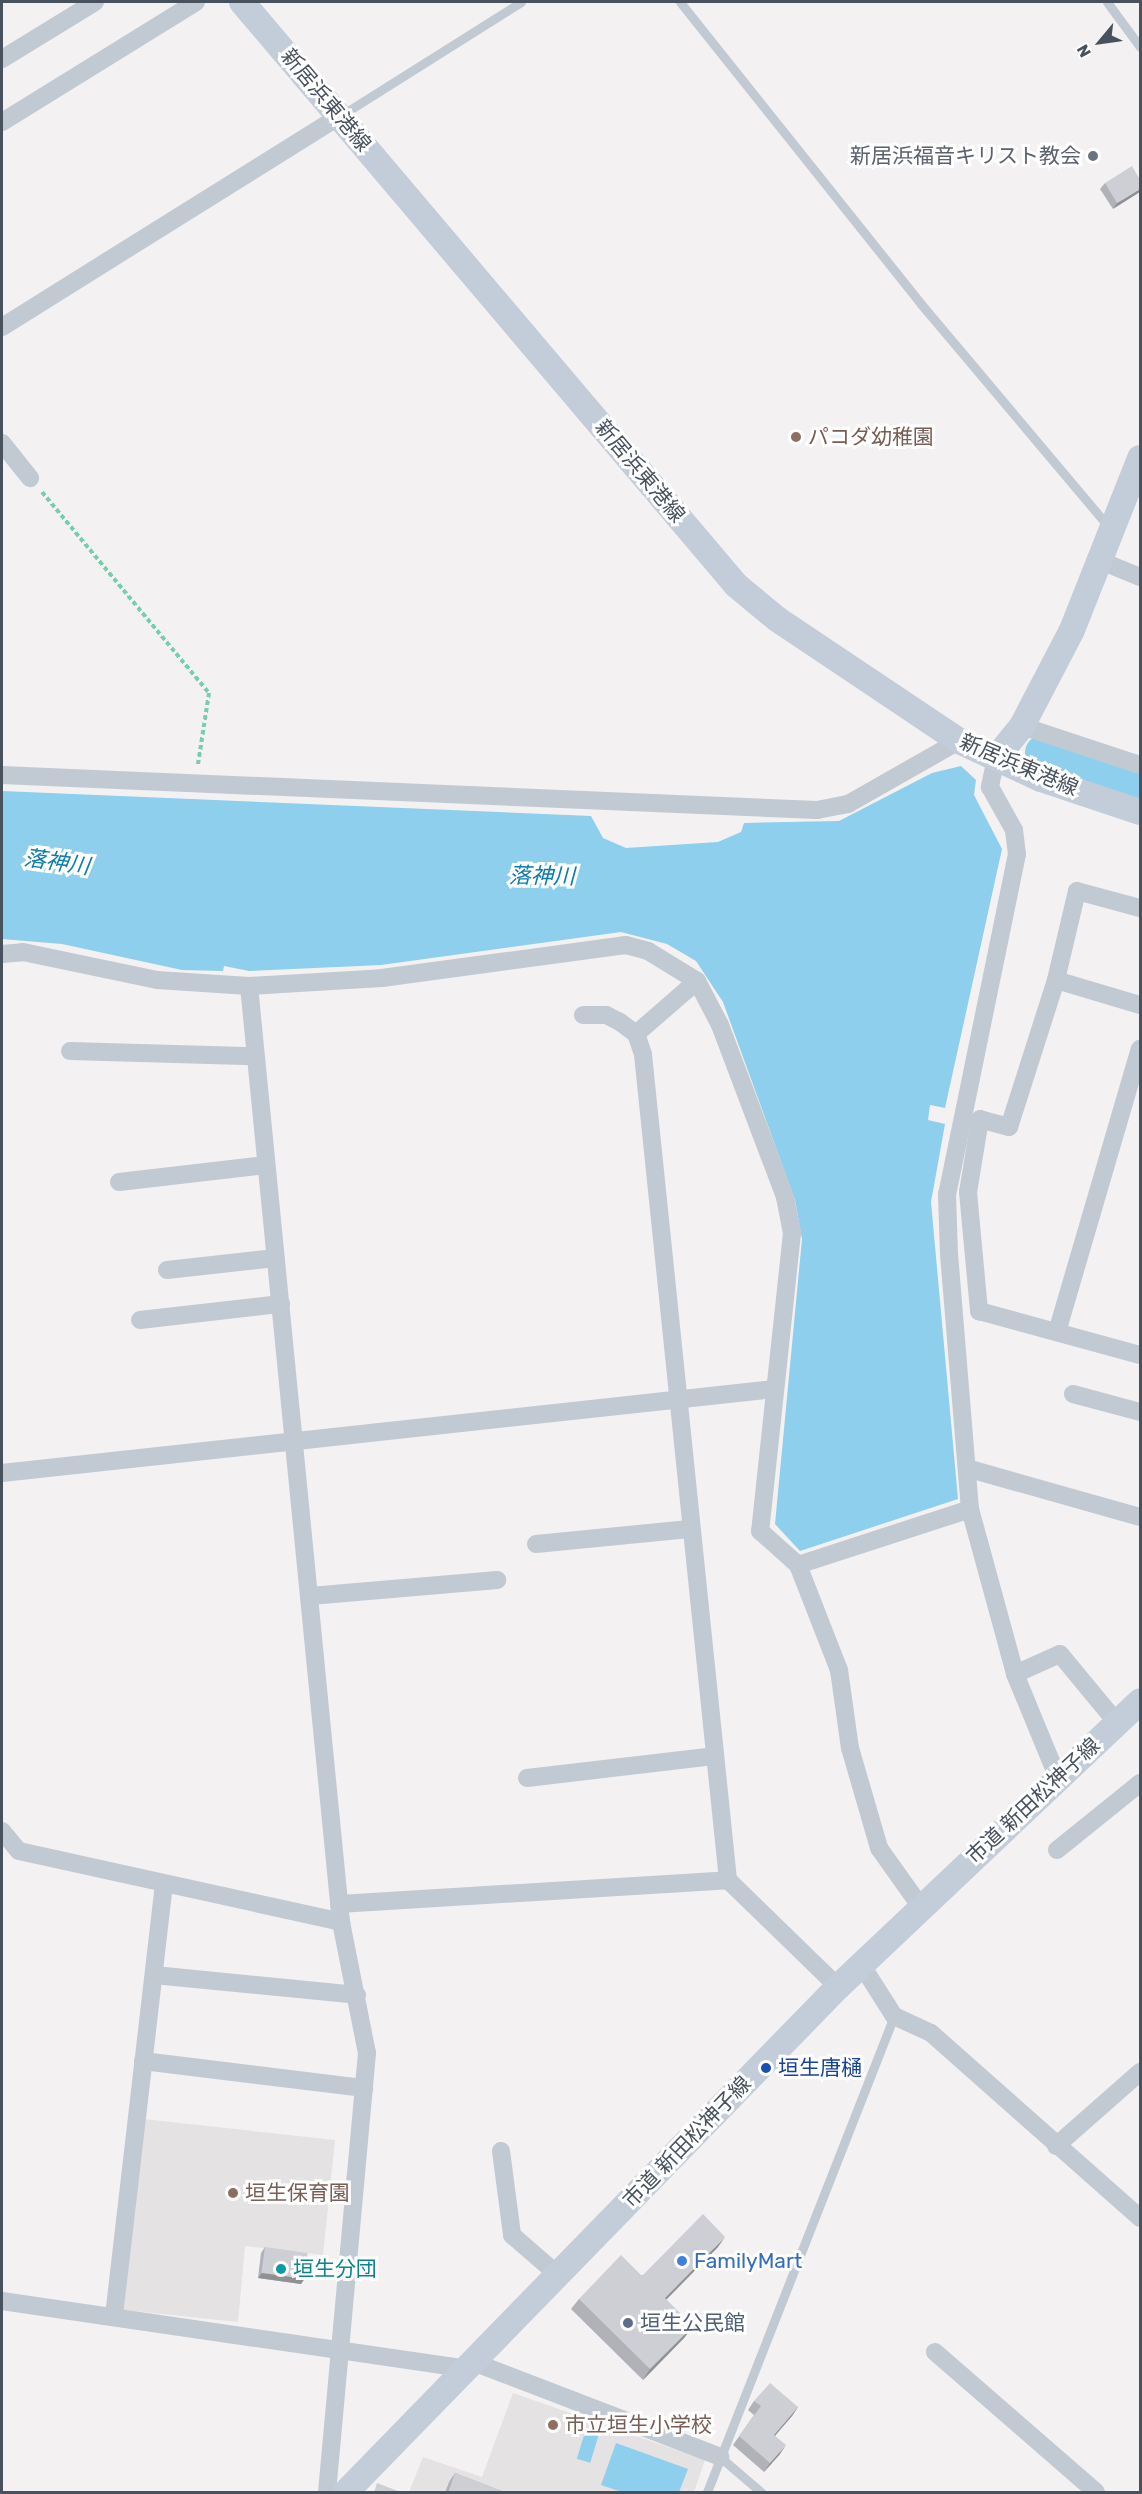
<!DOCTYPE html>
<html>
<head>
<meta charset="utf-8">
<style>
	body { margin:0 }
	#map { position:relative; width:1142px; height:2494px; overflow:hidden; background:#f3f1f1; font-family:Rubik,"Noto Sans JP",sans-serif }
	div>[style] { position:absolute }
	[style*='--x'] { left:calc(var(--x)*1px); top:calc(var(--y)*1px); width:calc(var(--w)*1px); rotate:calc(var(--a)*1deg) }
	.education>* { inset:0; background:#e4e2e3 }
	.water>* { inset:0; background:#8dcfec; transform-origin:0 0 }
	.river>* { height:38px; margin:-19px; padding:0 19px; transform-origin:19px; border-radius:19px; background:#8dcfec }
	.path>* { height:4px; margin-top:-2px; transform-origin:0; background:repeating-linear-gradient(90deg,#77ceac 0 4.5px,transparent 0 7.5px) }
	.lane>* { height:9px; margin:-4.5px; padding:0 4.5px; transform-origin:4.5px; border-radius:4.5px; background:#c1c9d2 }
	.street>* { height:18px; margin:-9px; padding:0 9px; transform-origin:9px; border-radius:9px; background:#c1c9d2 }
	.secondary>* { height:26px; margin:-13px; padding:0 13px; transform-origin:13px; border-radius:13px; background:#c3ccd9 }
	.wall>* { inset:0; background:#b0b2b7 }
	.shaded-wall>* { inset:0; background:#909195 }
	.building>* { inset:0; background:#cdcfd5; transform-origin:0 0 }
	.dots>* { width:16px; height:16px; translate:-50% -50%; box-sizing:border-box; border:3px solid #fff; border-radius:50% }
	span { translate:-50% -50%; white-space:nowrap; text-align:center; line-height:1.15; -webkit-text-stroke:6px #fff; paint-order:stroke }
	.street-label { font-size:21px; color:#48525e }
	.worship-label { font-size:21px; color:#5b616d }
	.right { translate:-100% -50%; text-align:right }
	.education-label { font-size:21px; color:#785e54 }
	.left { translate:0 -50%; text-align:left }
	.transit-label { font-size:21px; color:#164399 }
	.shop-label { font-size:21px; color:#366cbe }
	.culture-label { font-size:21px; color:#0d838f }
	.service-label { font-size:21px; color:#4e5e75 }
	.water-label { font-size:22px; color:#0c7cad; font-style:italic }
	.frame { position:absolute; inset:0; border:3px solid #48525e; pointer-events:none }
	.north { position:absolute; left:1070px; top:12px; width:60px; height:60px; -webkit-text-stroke:4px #fff; paint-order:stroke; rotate:241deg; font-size:16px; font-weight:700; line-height:24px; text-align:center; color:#48525e }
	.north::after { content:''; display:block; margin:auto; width:21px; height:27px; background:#48525e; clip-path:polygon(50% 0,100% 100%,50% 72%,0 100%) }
</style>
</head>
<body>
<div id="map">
	<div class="education">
		<i style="clip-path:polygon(143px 2119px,335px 2140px,323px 2255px,245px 2246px,238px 2322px,124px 2310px)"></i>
		<i style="clip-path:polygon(513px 2393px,705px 2460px,694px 2492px,409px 2492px,423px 2457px,482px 2477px)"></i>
	</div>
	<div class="water">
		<i style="clip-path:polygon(961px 766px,976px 780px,974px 795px,1002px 849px,945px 1108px,930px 1105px,928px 1120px,945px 1124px,931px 1202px,958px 1499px,800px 1551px,775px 1524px,802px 1239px,795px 1200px,723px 1002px,696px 961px,667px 944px,621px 932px,381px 965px,249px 971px,224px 966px,223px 971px,182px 970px,62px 944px,2px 939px,2px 791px,591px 816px,603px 838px,626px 848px,718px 842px,741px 832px,744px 823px,839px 821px,932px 773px)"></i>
		<i style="left:585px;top:2432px;width:14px;height:28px;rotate:17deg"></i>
		<i style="clip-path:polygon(616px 2443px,688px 2469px,679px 2492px,622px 2492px,601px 2485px)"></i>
	</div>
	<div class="river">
		<i style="--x:1044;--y:753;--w:102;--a:19"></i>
	</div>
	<div class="path">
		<i style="--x:42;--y:492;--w:261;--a:50.3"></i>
		<i style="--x:209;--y:693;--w:72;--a:98.8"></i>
	</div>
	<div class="lane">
		<i style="--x:680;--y:2;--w:386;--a:51.4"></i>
		<i style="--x:921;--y:304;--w:292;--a:49.9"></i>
		<i style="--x:1107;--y:2;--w:56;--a:53.7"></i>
		<i style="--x:340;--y:116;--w:214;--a:-32.2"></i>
		<i style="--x:720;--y:2457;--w:54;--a:40.5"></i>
		<i style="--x:707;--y:2492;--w:511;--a:-68.55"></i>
	</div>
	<div class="street">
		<i style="--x:2;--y:59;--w:109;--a:-31.5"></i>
		<i style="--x:2;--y:122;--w:228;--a:-31.7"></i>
		<i style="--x:2;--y:327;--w:398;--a:-32"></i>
		<i style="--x:2;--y:443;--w:45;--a:51.3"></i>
		<i style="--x:1096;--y:559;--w:48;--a:22.2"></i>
		<i style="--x:1022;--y:726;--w:124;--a:18.3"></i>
		<i style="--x:996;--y:758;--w:30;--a:102"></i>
		<i style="--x:990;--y:787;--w:49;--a:60.8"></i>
		<i style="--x:1014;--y:830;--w:24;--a:83"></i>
		<i style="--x:1017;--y:854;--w:347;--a:101.6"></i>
		<i style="--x:947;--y:1194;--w:60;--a:88.1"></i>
		<i style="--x:949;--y:1254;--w:256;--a:85.3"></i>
		<i style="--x:970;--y:1509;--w:171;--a:74.7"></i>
		<i style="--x:1015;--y:1674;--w:110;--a:67.6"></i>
		<i style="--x:2;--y:775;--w:816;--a:2.46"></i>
		<i style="--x:817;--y:810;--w:32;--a:-11"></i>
		<i style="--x:848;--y:804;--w:128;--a:-29.6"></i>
		<i style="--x:1140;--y:908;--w:65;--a:-164.9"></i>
		<i style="--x:1077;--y:891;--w:91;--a:103.3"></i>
		<i style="--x:1056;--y:980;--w:154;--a:107.7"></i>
		<i style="--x:1009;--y:1127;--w:30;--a:-165"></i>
		<i style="--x:980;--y:1119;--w:74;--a:99.3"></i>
		<i style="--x:968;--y:1192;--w:120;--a:84.7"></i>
		<i style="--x:979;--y:1311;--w:167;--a:15.3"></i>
		<i style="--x:2;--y:954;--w:21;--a:-5"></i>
		<i style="--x:23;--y:952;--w:137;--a:11.8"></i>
		<i style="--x:157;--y:980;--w:92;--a:3.7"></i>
		<i style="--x:249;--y:986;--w:941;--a:84.39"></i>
		<i style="--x:1056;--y:980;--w:88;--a:16.6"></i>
		<i style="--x:249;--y:986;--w:133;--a:-3.4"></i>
		<i style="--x:382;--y:978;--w:246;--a:-7.7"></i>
		<i style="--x:626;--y:945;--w:23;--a:15"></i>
		<i style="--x:648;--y:951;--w:57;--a:31.5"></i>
		<i style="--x:636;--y:1034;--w:81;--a:-41"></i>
		<i style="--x:697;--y:981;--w:50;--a:62.4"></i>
		<i style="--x:720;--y:1025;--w:184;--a:69.3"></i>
		<i style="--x:785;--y:1197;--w:37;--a:79"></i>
		<i style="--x:792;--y:1233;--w:300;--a:96.1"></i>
		<i style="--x:760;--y:1531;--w:51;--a:41.8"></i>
		<i style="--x:798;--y:1565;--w:181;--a:-18"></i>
		<i style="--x:70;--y:1051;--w:184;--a:1.6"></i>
		<i style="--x:119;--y:1182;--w:148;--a:-6.6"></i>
		<i style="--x:167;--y:1270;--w:109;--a:-6.3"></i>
		<i style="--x:140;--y:1320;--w:142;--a:-6.5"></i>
		<i style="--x:1057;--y:1332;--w:295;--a:-73.7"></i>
		<i style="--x:1073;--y:1394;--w:69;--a:15"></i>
		<i style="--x:970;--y:1469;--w:177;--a:15.8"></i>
		<i style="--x:2;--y:1473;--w:777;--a:-6.21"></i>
		<i style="--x:536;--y:1544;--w:154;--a:-5.6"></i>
		<i style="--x:798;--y:1565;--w:113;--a:68.7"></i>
		<i style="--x:839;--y:1670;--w:79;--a:82"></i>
		<i style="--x:850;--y:1748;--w:104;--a:73.8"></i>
		<i style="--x:879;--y:1848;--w:72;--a:54.6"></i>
		<i style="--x:310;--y:1596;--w:188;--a:-4.9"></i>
		<i style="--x:1015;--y:1674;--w:49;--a:-24"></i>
		<i style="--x:1060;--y:1654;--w:89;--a:50.4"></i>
		<i style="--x:527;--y:1778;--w:188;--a:-6.7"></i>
		<i style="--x:2;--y:1831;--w:26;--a:50"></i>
		<i style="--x:19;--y:1851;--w:330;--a:12.4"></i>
		<i style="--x:341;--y:1922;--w:134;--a:78.8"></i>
		<i style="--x:367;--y:2053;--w:441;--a:95.2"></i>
		<i style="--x:1057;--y:1850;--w:107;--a:-38.9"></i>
		<i style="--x:728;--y:1880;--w:153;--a:44.2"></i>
		<i style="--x:339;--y:1904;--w:390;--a:-3.5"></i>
		<i style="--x:728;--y:1880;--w:830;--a:-95.88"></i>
		<i style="--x:643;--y:1054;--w:21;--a:-109"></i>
		<i style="--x:636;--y:1034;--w:20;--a:-143"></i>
		<i style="--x:620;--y:1022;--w:16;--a:-153"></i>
		<i style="--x:606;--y:1015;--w:23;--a:180"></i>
		<i style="--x:861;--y:1964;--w:62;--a:57.6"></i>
		<i style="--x:894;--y:2016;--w:41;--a:24.7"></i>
		<i style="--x:931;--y:2033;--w:279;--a:41.5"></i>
		<i style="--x:154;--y:1975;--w:204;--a:5.6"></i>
		<i style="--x:143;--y:2061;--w:223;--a:7"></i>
		<i style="--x:1056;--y:2146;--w:112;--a:-41.4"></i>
		<i style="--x:501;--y:2151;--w:85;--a:82.5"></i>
		<i style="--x:512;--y:2235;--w:61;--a:41"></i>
		<i style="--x:2;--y:2301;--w:469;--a:8.3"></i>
		<i style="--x:114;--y:2316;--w:432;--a:-83.4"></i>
		<i style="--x:935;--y:2352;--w:213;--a:41"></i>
		<i style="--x:473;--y:2362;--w:265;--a:21"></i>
	</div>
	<div class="secondary">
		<i style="--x:242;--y:2;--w:764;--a:49.72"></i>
		<i style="--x:736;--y:585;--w:53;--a:39.7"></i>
		<i style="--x:777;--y:619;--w:219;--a:33.8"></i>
		<i style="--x:959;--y:741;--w:90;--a:24.9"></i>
		<i style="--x:1041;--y:779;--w:104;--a:18.4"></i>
		<i style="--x:996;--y:758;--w:41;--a:-50.9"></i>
		<i style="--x:1022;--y:726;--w:108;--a:-62.5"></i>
		<i style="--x:1072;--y:630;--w:185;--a:-68.4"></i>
		<i style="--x:346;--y:2492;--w:705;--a:-45.75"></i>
		<i style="--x:838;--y:1987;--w:416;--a:-43.4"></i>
	</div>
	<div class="wall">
		<i style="clip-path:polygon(1140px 180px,1113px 209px,1100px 189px,1105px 183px)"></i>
		<i style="clip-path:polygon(265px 2247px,305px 2278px,301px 2284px,258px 2278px,261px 2253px)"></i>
		<i style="clip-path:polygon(718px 2247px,666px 2300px,685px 2337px,643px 2380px,571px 2309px,579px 2299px)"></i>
		<i style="clip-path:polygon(754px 2401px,798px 2407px,792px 2416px,775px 2435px,780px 2454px,764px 2472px,733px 2445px,754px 2415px,748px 2410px)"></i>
		<i style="clip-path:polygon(455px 2473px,507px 2493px,445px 2493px,449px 2482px)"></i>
	</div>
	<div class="shaded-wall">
		<i style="clip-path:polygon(1140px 189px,1140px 192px,1113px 209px,1117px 203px)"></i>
		<i style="clip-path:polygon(725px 2237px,718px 2247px,657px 2309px,665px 2298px)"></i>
		<i style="clip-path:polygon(262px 2273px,305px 2278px,301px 2284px,258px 2278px)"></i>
		<i style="clip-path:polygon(693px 2326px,685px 2337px,643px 2380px,650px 2369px)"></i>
		<i style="clip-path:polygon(798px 2407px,792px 2416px,768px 2444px,774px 2435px)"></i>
		<i style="clip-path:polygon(786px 2445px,780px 2454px,764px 2472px,770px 2463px)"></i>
	</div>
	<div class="building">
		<i style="clip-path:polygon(1132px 166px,1140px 180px,1140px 189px,1117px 203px,1105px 183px)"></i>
		<i style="clip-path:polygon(703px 2214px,725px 2237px,665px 2298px,693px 2326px,650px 2369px,579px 2299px,621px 2255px,642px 2276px)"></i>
		<i style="left:265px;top:2247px;width:43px;height:26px;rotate:8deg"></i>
		<i style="clip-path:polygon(770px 2383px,798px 2407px,774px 2435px,786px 2445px,770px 2463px,739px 2436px,761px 2406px,754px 2401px)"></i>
		<i style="clip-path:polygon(455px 2473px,507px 2493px,448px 2493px)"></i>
		<i style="clip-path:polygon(377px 2483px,403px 2493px,374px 2493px)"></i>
	</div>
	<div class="dots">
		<i style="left:1093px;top:156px;background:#6b7280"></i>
		<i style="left:796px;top:437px;background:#8d6e63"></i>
		<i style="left:766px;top:2068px;background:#1a4fb4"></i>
		<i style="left:233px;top:2193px;background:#8d6e63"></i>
		<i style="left:682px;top:2261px;background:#3f7fe0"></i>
		<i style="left:281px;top:2269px;background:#0f9aa8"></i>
		<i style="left:628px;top:2323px;background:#5c6f8a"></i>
		<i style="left:553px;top:2425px;background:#8d6e63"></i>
	</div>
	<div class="street-label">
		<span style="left:326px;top:100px;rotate:50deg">新居浜東港線</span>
		<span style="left:640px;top:471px;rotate:50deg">新居浜東港線</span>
		<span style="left:1019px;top:765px;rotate:23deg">新居浜東港線</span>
		<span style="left:1033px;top:1801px;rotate:-43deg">市道 新田松神子線</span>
		<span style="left:687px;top:2142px;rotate:-46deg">市道 新田松神子線</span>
	</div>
	<div class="worship-label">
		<span class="right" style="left:1081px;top:156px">新居浜福音キリスト教会</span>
	</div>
	<div class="education-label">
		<span class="left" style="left:808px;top:437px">パコダ幼稚園</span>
		<span class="left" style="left:245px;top:2193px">垣生保育園</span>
		<span class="left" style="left:565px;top:2425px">市立垣生小学校</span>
	</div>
	<div class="transit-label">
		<span class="left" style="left:778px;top:2068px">垣生唐樋</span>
	</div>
	<div class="shop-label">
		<span class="left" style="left:694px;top:2261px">FamilyMart</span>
	</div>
	<div class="culture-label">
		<span class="left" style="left:293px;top:2269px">垣生分団</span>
	</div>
	<div class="service-label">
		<span class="left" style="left:640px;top:2323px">垣生公民館</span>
	</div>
	<div class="water-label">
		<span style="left:57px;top:862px;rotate:8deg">落神川</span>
		<span style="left:542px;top:876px;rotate:1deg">落神川</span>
	</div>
	<div class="frame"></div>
	<div class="north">N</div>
</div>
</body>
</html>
